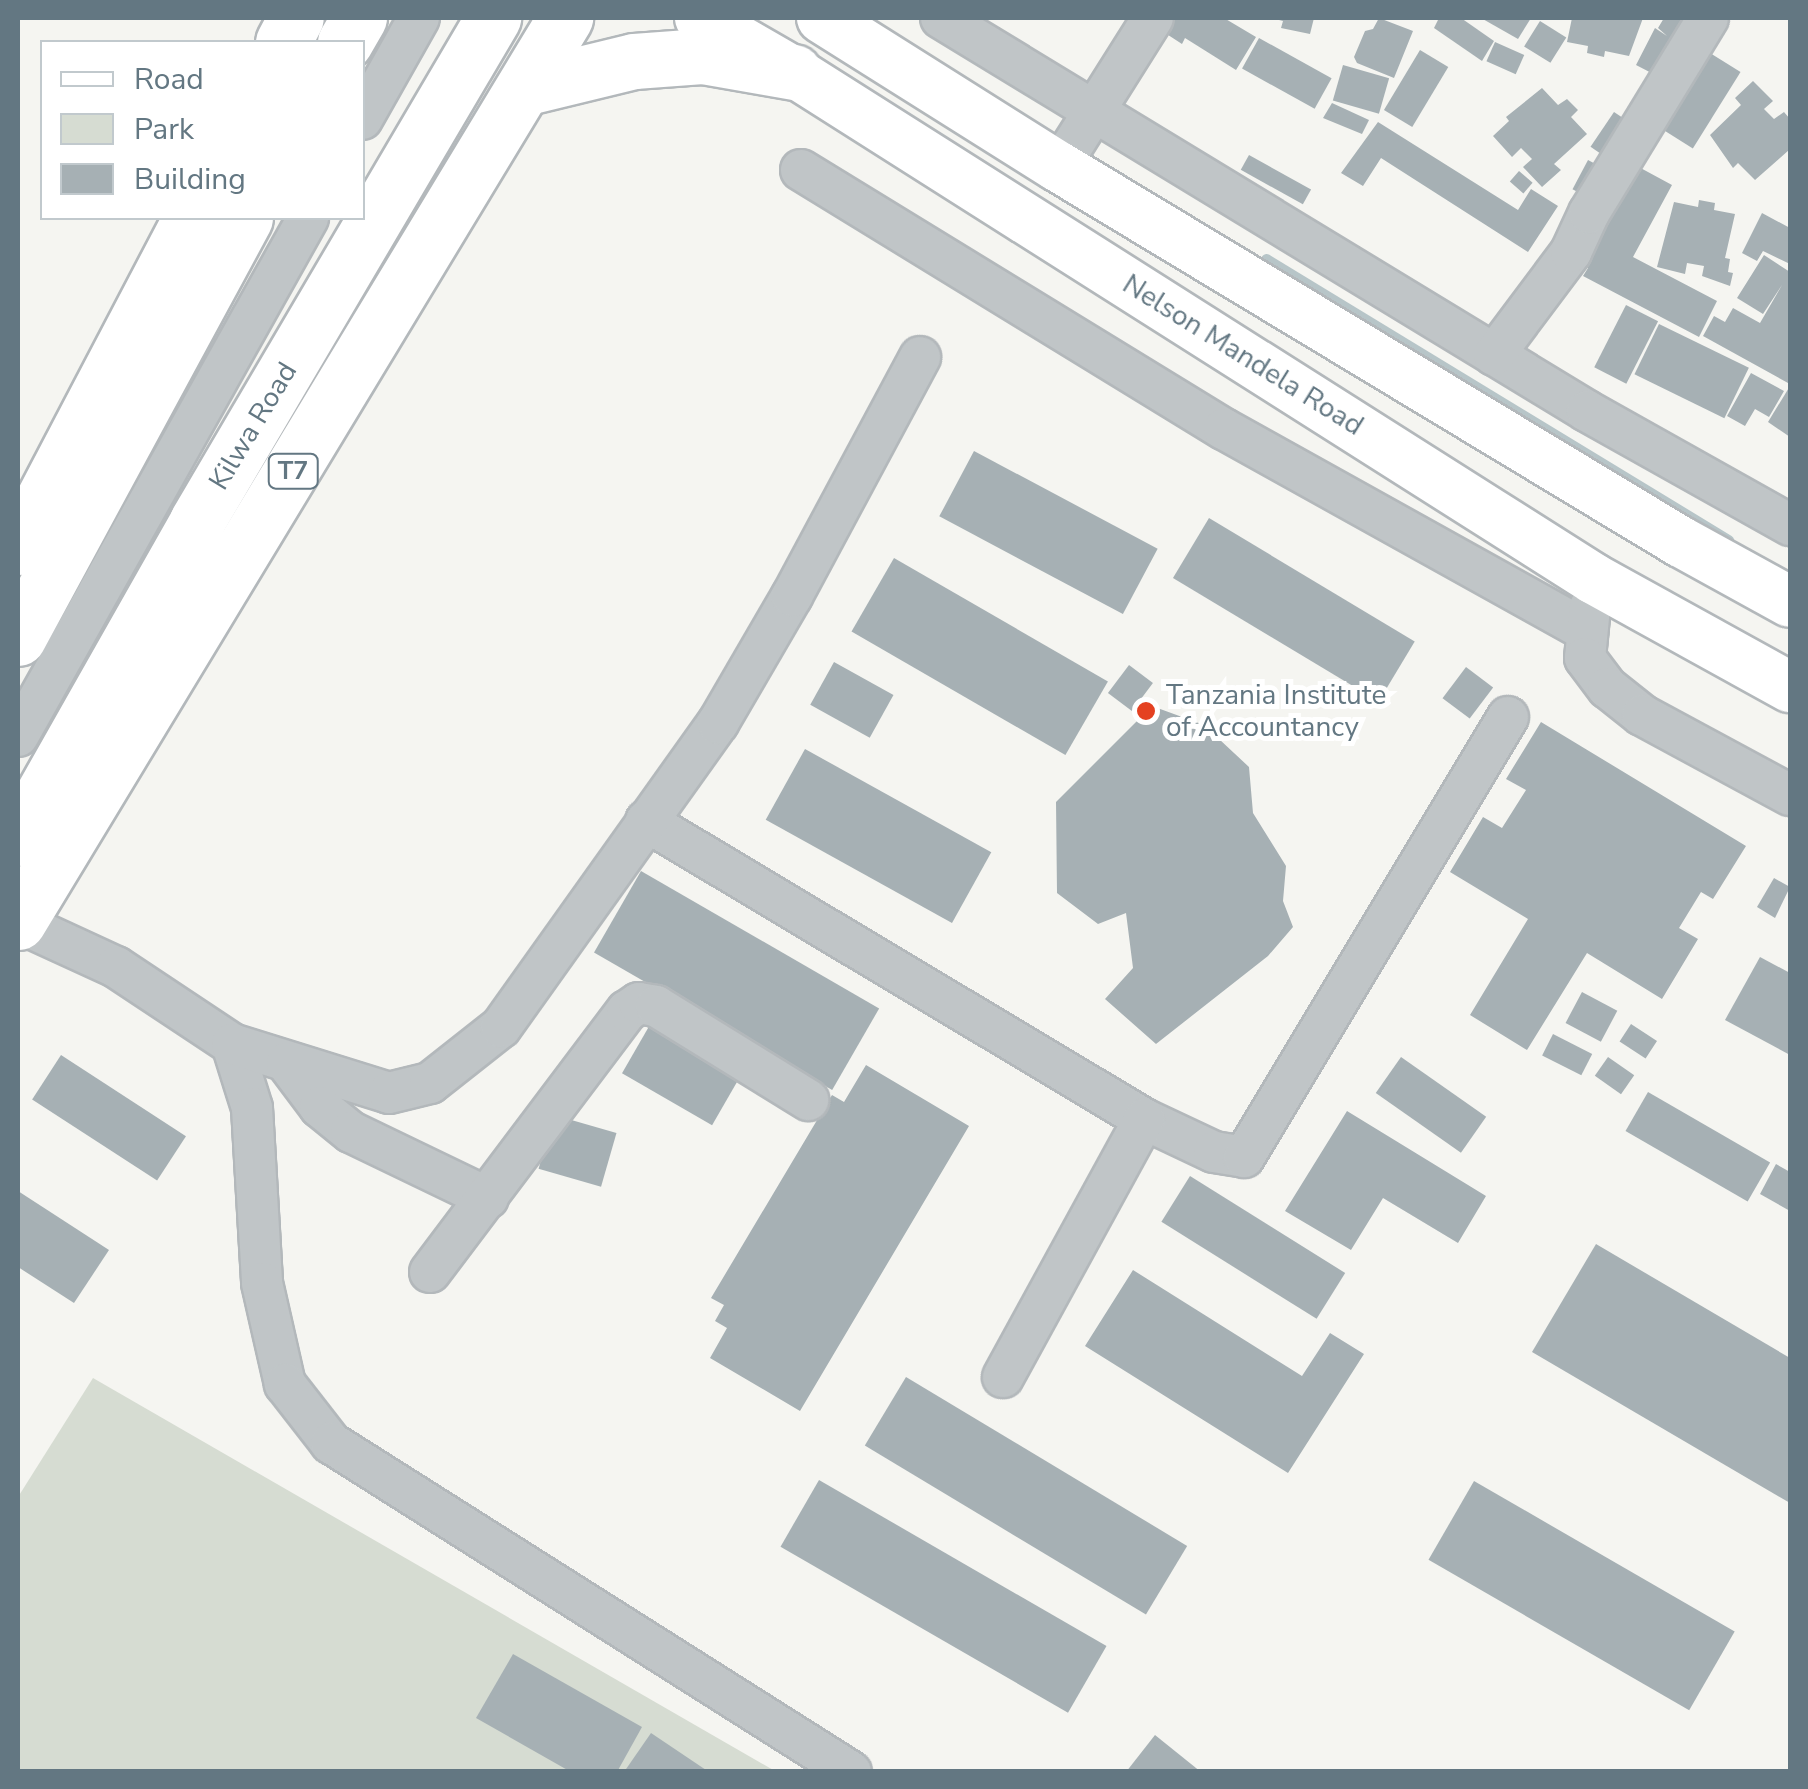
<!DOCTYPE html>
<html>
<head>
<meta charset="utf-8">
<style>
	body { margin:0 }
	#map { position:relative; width:1808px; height:1789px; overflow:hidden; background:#f5f5f1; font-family:"Nunito Sans",sans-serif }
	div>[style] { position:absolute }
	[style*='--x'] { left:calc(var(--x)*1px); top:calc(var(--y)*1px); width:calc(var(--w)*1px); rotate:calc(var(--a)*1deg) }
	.green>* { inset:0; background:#d6dcd2 }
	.stream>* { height:11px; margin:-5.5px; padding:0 5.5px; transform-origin:5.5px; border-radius:5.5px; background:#b7c5c8 }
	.building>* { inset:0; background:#a6b0b4; transform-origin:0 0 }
	.roads { filter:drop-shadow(2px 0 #b3b8bb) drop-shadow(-2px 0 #b3b8bb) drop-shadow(0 2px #b3b8bb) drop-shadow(0 -2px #b3b8bb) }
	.minor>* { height:40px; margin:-20px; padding:0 20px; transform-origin:20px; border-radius:20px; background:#c0c5c7 }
	.major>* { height:50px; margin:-25px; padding:0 25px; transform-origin:25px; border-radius:25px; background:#fff }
	.highway>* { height:55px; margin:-27.5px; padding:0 27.5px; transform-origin:27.5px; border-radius:27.5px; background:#fff }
	.dots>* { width:28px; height:28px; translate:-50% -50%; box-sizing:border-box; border:5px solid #fff; border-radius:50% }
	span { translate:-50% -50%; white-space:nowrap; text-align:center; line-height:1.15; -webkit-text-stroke:10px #fff; paint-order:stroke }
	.shield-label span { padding:2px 8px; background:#fff; border:2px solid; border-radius:8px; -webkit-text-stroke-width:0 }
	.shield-label { font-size:25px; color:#637782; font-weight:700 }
	.street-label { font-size:28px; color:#637782 }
	.poi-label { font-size:28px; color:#637782 }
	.left { translate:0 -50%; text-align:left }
	.frame { position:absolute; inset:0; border:20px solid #637782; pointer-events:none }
	.legend { position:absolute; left:40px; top:40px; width:325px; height:180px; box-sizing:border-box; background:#fff; border:2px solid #c1c9cd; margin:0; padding:12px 18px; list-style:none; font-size:30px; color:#637782 }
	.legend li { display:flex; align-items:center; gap:20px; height:50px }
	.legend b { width:50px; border:2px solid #c1c9cd }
</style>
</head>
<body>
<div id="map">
	<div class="green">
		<i style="clip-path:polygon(93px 1378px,775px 1771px,18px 1771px,18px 1497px)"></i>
	</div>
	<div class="stream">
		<i style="--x:1266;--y:259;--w:541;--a:31.31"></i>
	</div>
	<div class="building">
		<i style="clip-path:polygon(1170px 18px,1224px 18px,1256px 37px,1236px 70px,1185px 38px,1182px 44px,1162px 31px)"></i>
		<i style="clip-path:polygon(1314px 18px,1310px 34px,1281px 28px,1283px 21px,1275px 19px)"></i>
		<i style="clip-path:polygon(1379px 18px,1413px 31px,1394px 78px,1357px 63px,1354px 57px,1365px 31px,1373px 29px)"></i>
		<i style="clip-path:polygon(1439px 18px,1461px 18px,1494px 41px,1482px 61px,1434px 28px)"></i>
		<i style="clip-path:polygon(1481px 18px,1531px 18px,1518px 39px)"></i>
		<i style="clip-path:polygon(1572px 18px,1643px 18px,1629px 56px,1605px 51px,1604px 57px,1587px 53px,1588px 46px,1567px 42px)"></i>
		<i style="clip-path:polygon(1664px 18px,1693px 18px,1665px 80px,1636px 65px,1655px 28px,1667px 36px,1658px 28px)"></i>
		<i style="left:1540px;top:21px;width:31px;height:30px;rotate:32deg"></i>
		<i style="left:1259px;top:38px;width:83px;height:35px;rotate:29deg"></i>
		<i style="left:1495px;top:42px;width:32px;height:21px;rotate:24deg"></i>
		<i style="left:1420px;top:50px;width:33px;height:70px;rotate:31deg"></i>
		<i style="left:1710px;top:53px;width:36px;height:90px;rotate:32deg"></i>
		<i style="left:1343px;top:65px;width:48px;height:37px;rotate:16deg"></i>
		<i style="clip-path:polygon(1753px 81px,1773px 101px,1764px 109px,1774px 119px,1784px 112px,1790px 119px,1789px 150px,1755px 180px,1738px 163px,1733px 168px,1710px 135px,1741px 105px,1735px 98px)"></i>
		<i style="clip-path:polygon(1542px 88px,1558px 105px,1567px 99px,1578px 110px,1571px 117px,1587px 134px,1554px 164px,1561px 170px,1542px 187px,1523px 167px,1532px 159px,1521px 148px,1512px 157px,1493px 136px,1509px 121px,1506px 117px)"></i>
		<i style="clip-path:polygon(1332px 103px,1369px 120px,1362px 134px,1323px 118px)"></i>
		<i style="left:1614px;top:112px;width:23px;height:42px;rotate:34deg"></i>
		<i style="clip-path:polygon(1378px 122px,1518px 210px,1531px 189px,1558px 206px,1528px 252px,1381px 158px,1363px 186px,1341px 173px)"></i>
		<i style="left:1249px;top:155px;width:71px;height:17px;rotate:29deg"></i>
		<i style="left:1588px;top:160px;width:15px;height:33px;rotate:28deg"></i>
		<i style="clip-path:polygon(1635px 165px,1672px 185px,1633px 257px,1717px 301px,1699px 337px,1583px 276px,1588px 268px,1582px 264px)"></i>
		<i style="left:1519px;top:171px;width:18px;height:14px;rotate:41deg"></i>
		<i style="clip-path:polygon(1699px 200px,1715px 203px,1714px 210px,1735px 214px,1725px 258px,1730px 259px,1728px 272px,1733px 273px,1730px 286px,1702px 276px,1704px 266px,1687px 263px,1685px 274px,1657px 267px,1674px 202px,1698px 207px)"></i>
		<i style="clip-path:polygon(1762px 213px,1790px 228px,1790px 264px,1763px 251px,1757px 261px,1742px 253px)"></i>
		<i style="clip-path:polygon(1764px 255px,1790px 272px,1788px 383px,1703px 336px,1714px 316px,1725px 322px,1733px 308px,1760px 323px,1782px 285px,1763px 314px,1737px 298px)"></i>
		<i style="left:1626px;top:305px;width:36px;height:70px;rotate:27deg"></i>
		<i style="left:1659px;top:324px;width:100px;height:56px;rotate:26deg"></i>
		<i style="clip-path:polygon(1751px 373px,1784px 391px,1769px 417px,1755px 409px,1745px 426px,1727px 416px)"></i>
		<i style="clip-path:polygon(1790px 386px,1790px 437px,1768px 422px)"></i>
		<i style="left:974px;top:451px;width:208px;height:74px;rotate:28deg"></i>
		<i style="left:1209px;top:518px;width:240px;height:70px;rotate:31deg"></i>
		<i style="left:894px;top:558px;width:247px;height:85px;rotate:30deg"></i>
		<i style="left:834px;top:662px;width:68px;height:49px;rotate:29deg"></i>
		<i style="left:1129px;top:665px;width:30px;height:35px;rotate:37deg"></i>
		<i style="left:1466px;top:667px;width:34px;height:39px;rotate:37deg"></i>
		<i style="clip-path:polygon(1152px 706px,1204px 725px,1249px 767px,1253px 813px,1286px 866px,1283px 901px,1293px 927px,1268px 956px,1156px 1044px,1105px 999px,1133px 968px,1126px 913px,1098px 924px,1057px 893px,1056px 802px)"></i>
		<i style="clip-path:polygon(1541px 722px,1746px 846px,1713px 899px,1701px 892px,1679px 928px,1698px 939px,1662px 999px,1587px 953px,1527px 1050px,1470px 1015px,1528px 919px,1450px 872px,1483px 817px,1502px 828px,1526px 790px,1506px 779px)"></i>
		<i style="left:805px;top:749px;width:213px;height:81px;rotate:29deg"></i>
		<i style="left:641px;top:871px;width:275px;height:94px;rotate:30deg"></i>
		<i style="clip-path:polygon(1774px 878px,1790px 887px,1775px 918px,1757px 907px)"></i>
		<i style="clip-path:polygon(1760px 957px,1790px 973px,1790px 1055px,1725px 1020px)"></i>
		<i style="left:1582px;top:992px;width:40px;height:35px;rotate:28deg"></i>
		<i style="left:655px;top:1016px;width:104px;height:66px;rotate:30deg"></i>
		<i style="left:1631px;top:1024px;width:31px;height:21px;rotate:33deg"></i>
		<i style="left:1553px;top:1034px;width:44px;height:24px;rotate:27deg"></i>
		<i style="left:61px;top:1055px;width:149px;height:53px;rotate:33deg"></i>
		<i style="left:1401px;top:1057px;width:104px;height:44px;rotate:35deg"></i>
		<i style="left:1608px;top:1057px;width:32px;height:23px;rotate:35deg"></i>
		<i style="clip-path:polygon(866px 1065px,969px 1126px,800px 1411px,710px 1358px,727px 1328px,715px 1321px,724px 1305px,711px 1298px,832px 1095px,844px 1102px)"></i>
		<i style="left:1648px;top:1092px;width:141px;height:45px;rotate:30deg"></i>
		<i style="clip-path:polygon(1347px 1111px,1486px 1196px,1458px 1243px,1383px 1198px,1351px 1250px,1285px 1211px)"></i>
		<i style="left:554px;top:1115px;width:65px;height:56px;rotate:16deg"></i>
		<i style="clip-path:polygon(1776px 1164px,1790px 1172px,1790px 1211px,1760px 1194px)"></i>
		<i style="left:1190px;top:1176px;width:183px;height:54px;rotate:32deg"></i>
		<i style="clip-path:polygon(18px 1191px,109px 1250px,74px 1303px,18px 1267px)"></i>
		<i style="clip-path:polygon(1596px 1244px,1790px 1358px,1790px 1503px,1532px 1352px)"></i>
		<i style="clip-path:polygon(1133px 1270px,1302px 1376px,1330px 1333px,1364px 1354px,1288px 1473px,1085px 1346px)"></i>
		<i style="left:906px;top:1377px;width:328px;height:80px;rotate:31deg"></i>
		<i style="left:819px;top:1480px;width:332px;height:77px;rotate:30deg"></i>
		<i style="left:1474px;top:1481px;width:301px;height:91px;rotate:30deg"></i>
		<i style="clip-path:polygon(513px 1654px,642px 1727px,617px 1772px,571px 1772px,476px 1718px)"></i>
		<i style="clip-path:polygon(651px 1733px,709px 1772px,624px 1772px)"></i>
		<i style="clip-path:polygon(1155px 1735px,1201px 1772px,1126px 1772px)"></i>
	</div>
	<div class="roads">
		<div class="minor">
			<i style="--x:941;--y:18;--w:756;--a:31.31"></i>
			<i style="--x:1587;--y:411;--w:233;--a:29.3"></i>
			<i style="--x:362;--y:119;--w:116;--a:-60.6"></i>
			<i style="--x:1059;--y:167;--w:176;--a:-57.8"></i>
			<i style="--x:801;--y:170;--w:496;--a:31.5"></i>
			<i style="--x:1224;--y:429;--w:415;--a:29.1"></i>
			<i style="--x:1494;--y:355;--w:129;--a:-53.2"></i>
			<i style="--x:1571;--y:252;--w:43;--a:-65.2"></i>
			<i style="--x:1589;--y:213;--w:228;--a:-58.6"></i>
			<i style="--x:1590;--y:607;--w:51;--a:95.6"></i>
			<i style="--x:1585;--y:658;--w:38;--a:53"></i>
			<i style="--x:1608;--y:688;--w:43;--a:38.5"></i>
			<i style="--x:1642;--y:715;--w:168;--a:28.4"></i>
			<i style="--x:18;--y:736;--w:594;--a:-60.76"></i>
			<i style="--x:646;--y:821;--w:580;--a:30.9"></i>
			<i style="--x:1144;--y:1119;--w:77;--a:25.2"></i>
			<i style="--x:1214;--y:1152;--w:30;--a:9"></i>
			<i style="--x:1244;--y:1157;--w:513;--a:-59.04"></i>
			<i style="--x:18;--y:922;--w:108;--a:24.7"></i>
			<i style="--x:116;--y:967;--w:139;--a:33.6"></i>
			<i style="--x:232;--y:1044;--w:67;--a:72.6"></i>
			<i style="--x:252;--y:1108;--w:175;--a:86.7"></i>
			<i style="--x:262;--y:1283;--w:104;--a:77.2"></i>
			<i style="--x:285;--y:1384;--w:75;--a:52.1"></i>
			<i style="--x:331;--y:1443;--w:615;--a:32.32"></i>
			<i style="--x:232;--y:1044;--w:164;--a:17.3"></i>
			<i style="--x:389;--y:1093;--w:42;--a:-13.7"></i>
			<i style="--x:430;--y:1083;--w:90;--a:-38.3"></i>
			<i style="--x:501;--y:1027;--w:374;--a:-54.5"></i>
			<i style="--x:718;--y:723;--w:147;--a:-59.8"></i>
			<i style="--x:792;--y:596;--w:271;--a:-61.8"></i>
			<i style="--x:287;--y:1063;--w:55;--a:53.1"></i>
			<i style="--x:320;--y:1107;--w:40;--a:39"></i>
			<i style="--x:351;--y:1132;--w:152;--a:25.7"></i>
			<i style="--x:430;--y:1272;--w:327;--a:-53"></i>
			<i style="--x:627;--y:1011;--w:14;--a:-34"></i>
			<i style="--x:639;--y:1003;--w:17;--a:10"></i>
			<i style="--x:656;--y:1006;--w:179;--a:31.7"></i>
			<i style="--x:1003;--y:1377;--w:294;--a:-61.3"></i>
		</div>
		<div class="major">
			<i style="--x:700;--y:18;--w:108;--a:29.9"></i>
			<i style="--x:794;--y:72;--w:947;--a:32.36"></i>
			<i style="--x:1594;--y:579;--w:224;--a:28.9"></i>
			<i style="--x:822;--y:18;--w:280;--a:32.2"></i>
			<i style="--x:1059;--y:167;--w:726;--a:31.09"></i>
			<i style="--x:1681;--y:542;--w:124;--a:28.8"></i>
		</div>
		<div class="highway">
			<i style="--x:283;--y:42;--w:27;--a:-62"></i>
			<i style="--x:345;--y:42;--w:28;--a:-60"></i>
			<i style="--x:527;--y:87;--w:110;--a:-13.7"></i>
			<i style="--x:634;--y:61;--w:68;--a:-4.2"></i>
			<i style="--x:702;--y:56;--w:93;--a:9.9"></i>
			<i style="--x:18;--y:547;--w:372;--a:-62.3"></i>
			<i style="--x:18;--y:638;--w:477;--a:-61.6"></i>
			<i style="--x:18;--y:838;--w:364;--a:-60.5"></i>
			<i style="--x:197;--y:521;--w:584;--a:-59.52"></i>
			<i style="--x:18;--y:922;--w:1057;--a:-58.82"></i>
		</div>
	</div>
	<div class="dots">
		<i style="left:1146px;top:711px;background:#e44121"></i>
	</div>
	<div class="shield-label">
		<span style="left:293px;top:471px">T7</span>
	</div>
	<div class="street-label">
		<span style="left:1243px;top:355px;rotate:32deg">Nelson Mandela Road</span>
		<span style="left:253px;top:426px;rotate:-59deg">Kilwa Road</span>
	</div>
	<div class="poi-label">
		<span class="left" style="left:1166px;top:711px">Tanzania Institute<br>of Accountancy</span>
	</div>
	<div class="frame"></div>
	<ul class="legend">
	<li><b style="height:12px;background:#fff"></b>Road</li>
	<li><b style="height:28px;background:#d6dcd2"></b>Park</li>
	<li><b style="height:28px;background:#a6b0b4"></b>Building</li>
	</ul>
</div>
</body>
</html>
